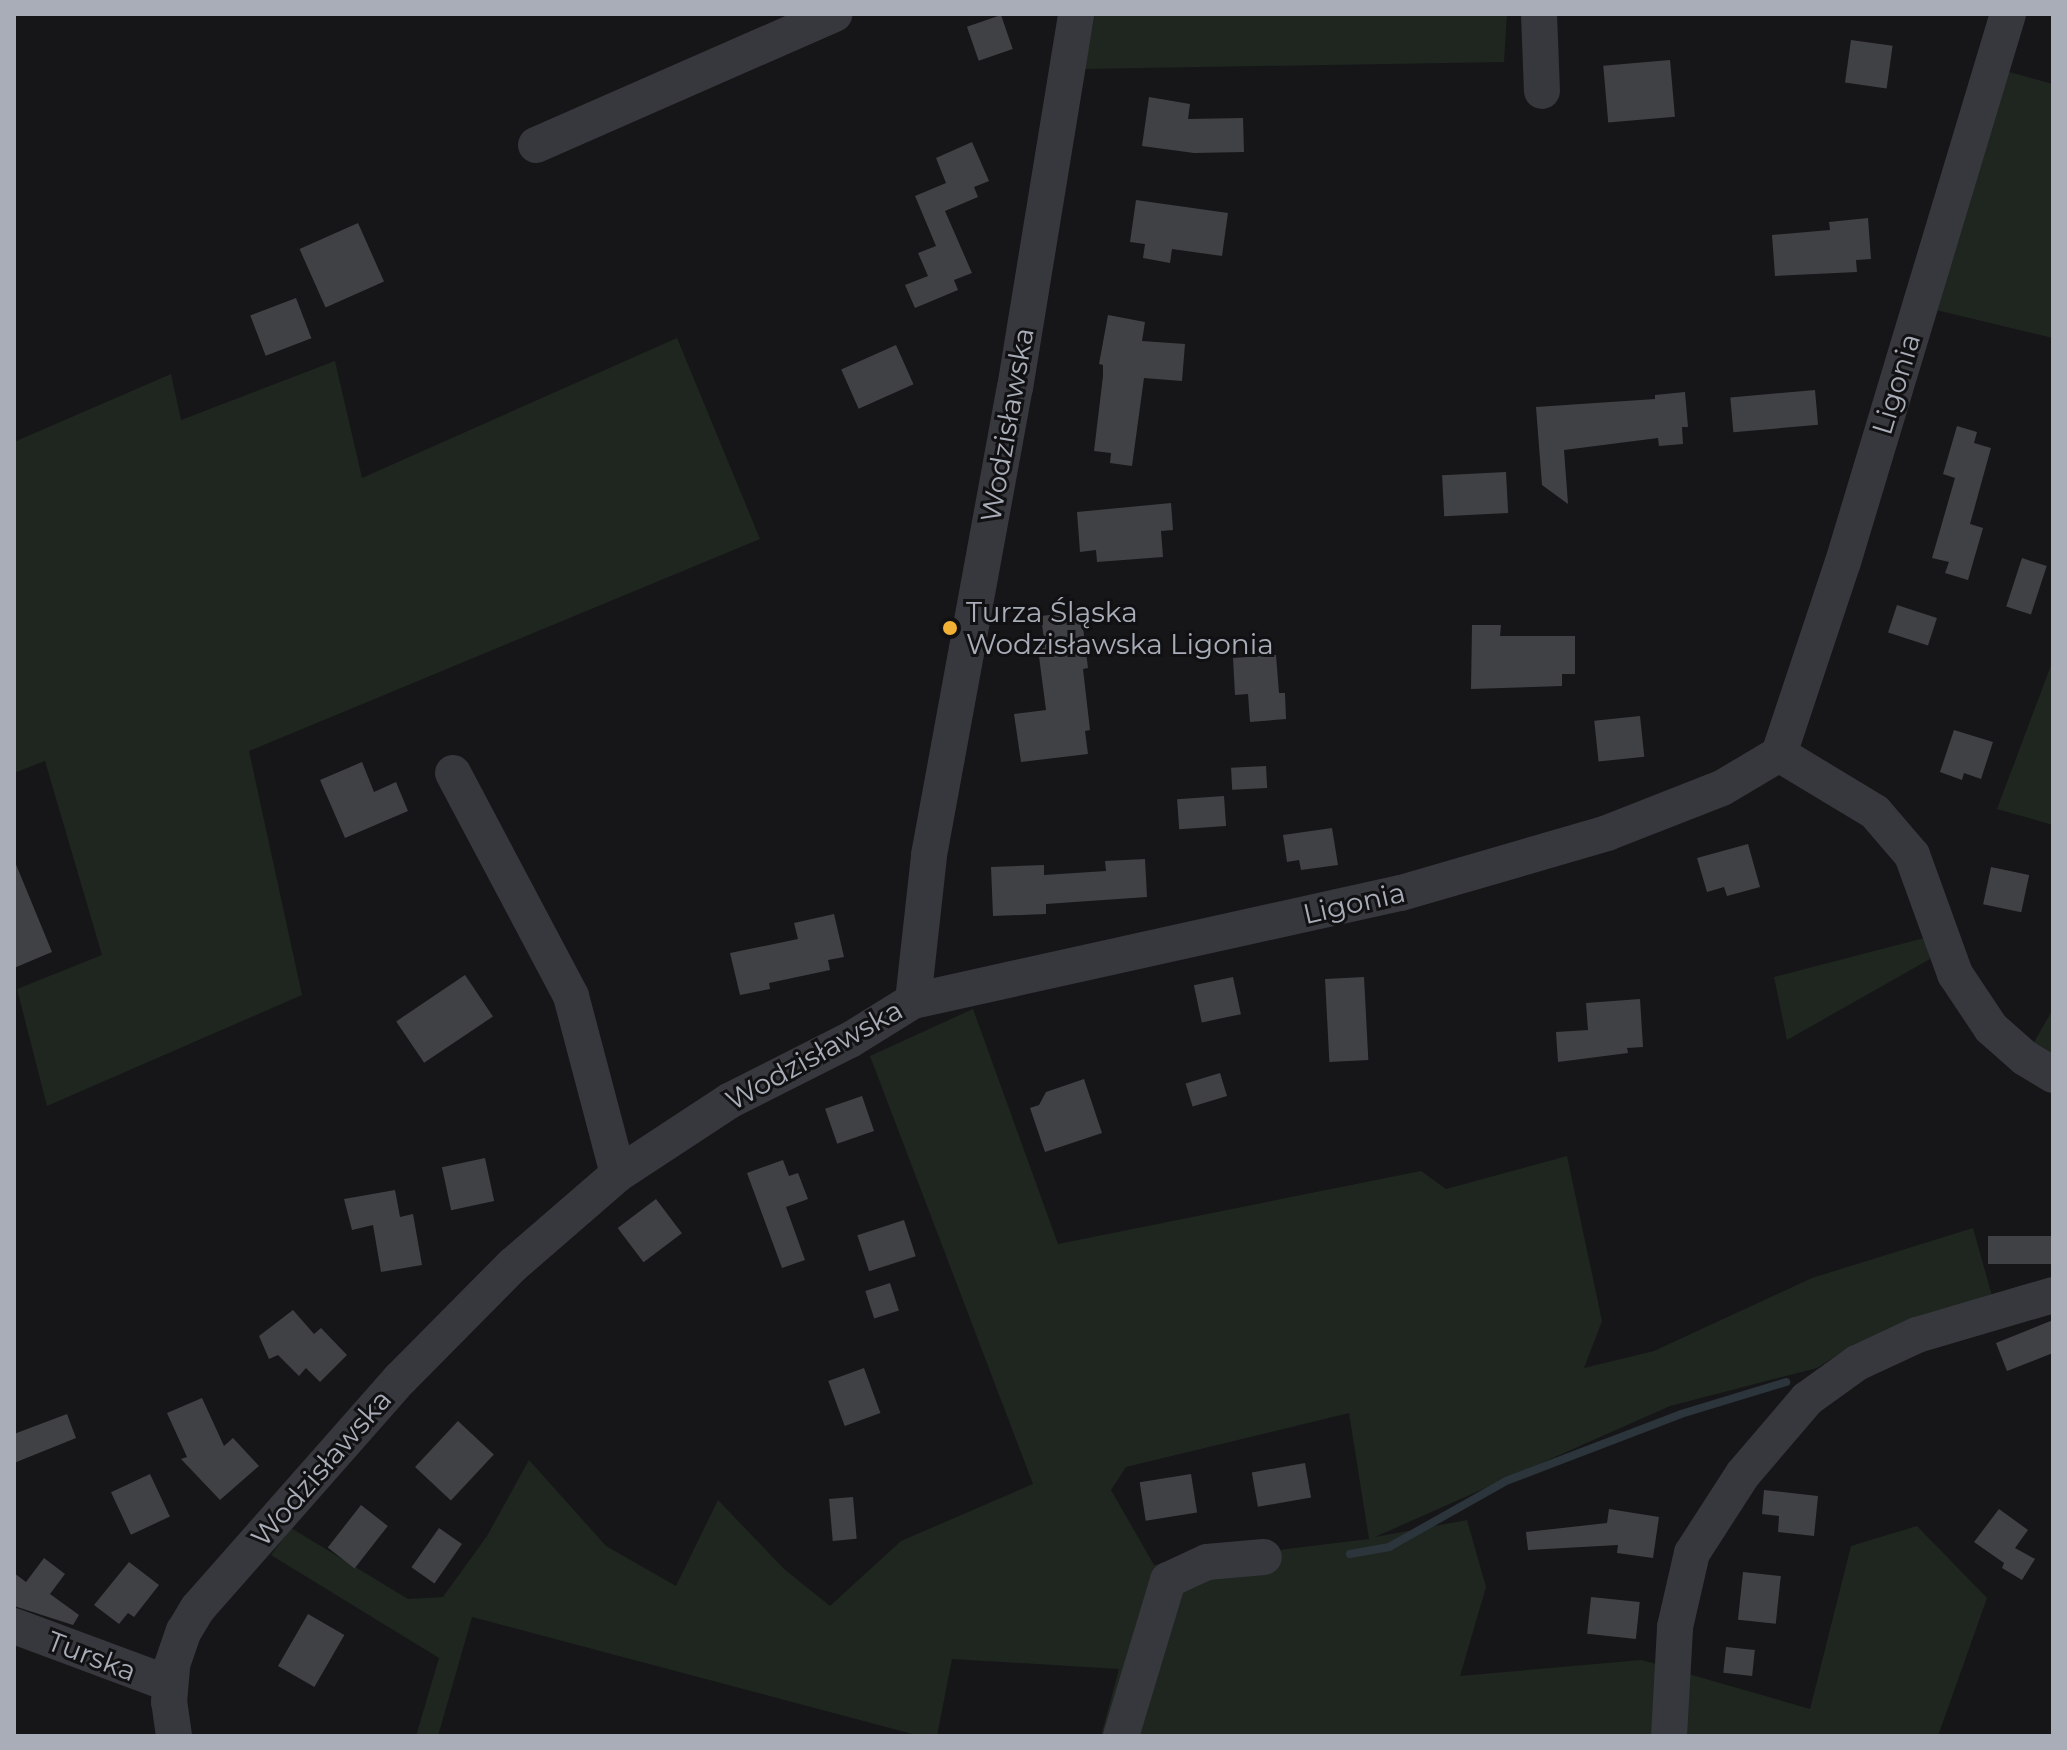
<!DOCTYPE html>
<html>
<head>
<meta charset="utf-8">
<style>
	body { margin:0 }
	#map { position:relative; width:2067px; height:1750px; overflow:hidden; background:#161618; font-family:Montserrat,sans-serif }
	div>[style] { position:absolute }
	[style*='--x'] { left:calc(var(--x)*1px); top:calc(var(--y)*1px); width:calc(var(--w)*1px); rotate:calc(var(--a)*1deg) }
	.green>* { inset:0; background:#1e261f }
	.stream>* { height:8px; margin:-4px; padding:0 4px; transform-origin:4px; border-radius:4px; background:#2c353c }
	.building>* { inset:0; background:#404145; transform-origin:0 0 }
	.minor>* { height:36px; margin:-18px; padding:0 18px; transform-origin:18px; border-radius:18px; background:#37383d }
	.dots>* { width:22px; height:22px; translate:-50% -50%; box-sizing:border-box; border:4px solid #111113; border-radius:50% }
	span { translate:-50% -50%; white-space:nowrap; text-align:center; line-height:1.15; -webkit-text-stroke:6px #111113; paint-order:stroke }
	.street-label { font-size:28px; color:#a8adb8 }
	.poi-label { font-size:28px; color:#a8adb8 }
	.left { translate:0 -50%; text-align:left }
	.frame { position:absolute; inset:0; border:16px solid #a8adb8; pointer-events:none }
</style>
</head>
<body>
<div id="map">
	<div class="green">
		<i style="clip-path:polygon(1095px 14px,1507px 14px,1504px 62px,1084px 69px)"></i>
		<i style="clip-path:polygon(1991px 67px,2053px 84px,2053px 338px,1919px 306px)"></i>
		<i style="clip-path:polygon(677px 338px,760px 539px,249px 751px,302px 995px,47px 1106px,17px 989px,102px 955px,45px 761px,14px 773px,14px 442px,171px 374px,181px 420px,335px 361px,362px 478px)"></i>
		<i style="clip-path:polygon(2053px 660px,2053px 825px,1997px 809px)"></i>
		<i style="clip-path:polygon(1928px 937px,1930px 959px,1787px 1040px,1774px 977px)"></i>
		<i style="clip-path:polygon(evenodd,973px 1009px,1058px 1244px,1421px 1171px,1446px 1189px,1567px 1156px,1602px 1321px,1584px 1368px,1654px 1351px,1812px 1278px,1973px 1228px,1992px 1296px,1853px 1345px,1817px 1368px,1670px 1406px,1375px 1537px,1467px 1520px,1486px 1587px,1460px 1676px,1641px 1660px,1660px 1665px,1655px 1736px,1101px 1736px,1119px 1669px,952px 1659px,937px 1736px,920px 1736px,472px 1617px,438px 1736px,416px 1736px,439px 1658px,271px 1555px,291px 1528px,408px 1599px,443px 1597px,487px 1536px,529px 1460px,606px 1546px,676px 1586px,718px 1500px,784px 1569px,830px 1606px,901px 1541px,1033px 1484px,870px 1056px,973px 1009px,1349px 1413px,1369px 1539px,1154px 1565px,1111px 1490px,1126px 1467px,1349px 1413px)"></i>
		<i style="clip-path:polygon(2053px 1009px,2053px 1074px,2025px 1058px)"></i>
		<i style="clip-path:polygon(1917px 1526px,1987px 1598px,1938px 1736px,1682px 1736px,1685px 1673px,1810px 1709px,1851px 1546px)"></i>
	</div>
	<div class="stream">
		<i style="--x:1350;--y:1554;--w:40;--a:-10"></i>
		<i style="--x:1389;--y:1547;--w:134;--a:-29.4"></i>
		<i style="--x:1506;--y:1481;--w:187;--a:-20.9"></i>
		<i style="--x:1681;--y:1414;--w:110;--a:-16.9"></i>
	</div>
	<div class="building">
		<i style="left:1001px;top:15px;width:36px;height:36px;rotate:71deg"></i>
		<i style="left:1851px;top:40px;width:42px;height:43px;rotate:8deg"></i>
		<i style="left:1670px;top:60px;width:57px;height:67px;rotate:85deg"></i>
		<i style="clip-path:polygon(1149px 97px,1190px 104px,1188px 119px,1243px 118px,1244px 152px,1194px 153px,1142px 146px)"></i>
		<i style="clip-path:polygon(972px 142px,989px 181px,974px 187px,978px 197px,945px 211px,972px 273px,954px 280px,958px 290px,915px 308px,905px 285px,928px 276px,918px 253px,936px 246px,915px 196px,946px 183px,936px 158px)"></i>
		<i style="clip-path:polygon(1136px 200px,1228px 213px,1222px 256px,1172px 249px,1170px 263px,1143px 258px,1145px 244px,1130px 242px)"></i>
		<i style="clip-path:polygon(1868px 218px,1871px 259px,1856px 260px,1857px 272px,1775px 276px,1772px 235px,1830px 230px,1829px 222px)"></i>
		<i style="left:358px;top:223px;width:64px;height:64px;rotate:66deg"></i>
		<i style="left:296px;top:298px;width:43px;height:49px;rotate:69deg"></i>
		<i style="clip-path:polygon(1108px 315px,1145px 322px,1142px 341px,1185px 344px,1182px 381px,1144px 378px,1132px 466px,1110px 463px,1111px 453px,1094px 451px,1103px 376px,1103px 365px,1099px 364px)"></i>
		<i style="left:896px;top:345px;width:43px;height:60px;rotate:66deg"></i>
		<i style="left:1815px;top:390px;width:35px;height:85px;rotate:85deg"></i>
		<i style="clip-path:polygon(1685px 392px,1688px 427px,1682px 427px,1683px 444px,1659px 446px,1658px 438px,1564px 450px,1568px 504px,1542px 485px,1536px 407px,1655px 399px,1655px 395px)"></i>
		<i style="clip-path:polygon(1957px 426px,1977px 432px,1974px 443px,1991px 448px,1970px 524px,1983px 528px,1968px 580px,1945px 573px,1949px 562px,1932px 558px,1955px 478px,1943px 474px)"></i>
		<i style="left:1506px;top:472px;width:41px;height:64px;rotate:87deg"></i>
		<i style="clip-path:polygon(1171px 503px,1173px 530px,1161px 531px,1163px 557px,1097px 562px,1096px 550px,1080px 552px,1077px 512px)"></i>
		<i style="left:2022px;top:558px;width:26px;height:51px;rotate:18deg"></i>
		<i style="left:1897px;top:605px;width:42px;height:29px;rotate:18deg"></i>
		<i style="clip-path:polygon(1081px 611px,1088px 668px,1083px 669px,1090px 730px,1085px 731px,1088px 754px,1021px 762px,1014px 714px,1046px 710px,1038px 649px,1045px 648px,1041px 616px)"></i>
		<i style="clip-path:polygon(1472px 625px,1501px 625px,1500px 636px,1575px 636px,1575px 674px,1562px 674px,1562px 686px,1471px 689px)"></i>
		<i style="clip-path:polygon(1276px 655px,1279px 693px,1285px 693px,1286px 719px,1250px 722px,1248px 694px,1235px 695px,1233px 658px)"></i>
		<i style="left:1640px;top:716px;width:41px;height:46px;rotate:84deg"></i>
		<i style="clip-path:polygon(1954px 730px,1993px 742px,1981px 779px,1964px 773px,1962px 780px,1940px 772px)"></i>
		<i style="clip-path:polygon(362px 762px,374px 792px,396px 782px,408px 811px,345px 838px,320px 780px)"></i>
		<i style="left:1266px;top:766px;width:22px;height:35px;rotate:87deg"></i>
		<i style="left:1224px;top:796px;width:30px;height:47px;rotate:86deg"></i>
		<i style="clip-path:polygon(1332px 828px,1338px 865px,1301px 870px,1299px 860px,1287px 862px,1283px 835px)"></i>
		<i style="clip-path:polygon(1748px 844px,1760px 887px,1727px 896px,1724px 887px,1707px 892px,1697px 858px)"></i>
		<i style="clip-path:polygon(1145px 859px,1147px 897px,1046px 904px,1046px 914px,993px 916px,991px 867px,1044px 865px,1044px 875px,1106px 871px,1105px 861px)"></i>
		<i style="clip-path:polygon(15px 862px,52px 952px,14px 968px,14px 863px)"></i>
		<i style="left:1991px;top:867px;width:39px;height:38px;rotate:12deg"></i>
		<i style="clip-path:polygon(834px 914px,844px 957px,828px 960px,830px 970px,769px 983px,770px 989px,740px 995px,730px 953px,798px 939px,794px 923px)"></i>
		<i style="left:465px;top:975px;width:50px;height:83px;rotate:56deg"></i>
		<i style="left:1233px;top:977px;width:38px;height:40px;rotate:78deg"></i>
		<i style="left:1364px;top:977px;width:83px;height:39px;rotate:87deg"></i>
		<i style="clip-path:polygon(1640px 999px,1643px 1047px,1627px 1048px,1628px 1053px,1558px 1062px,1556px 1032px,1588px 1030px,1586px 1003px)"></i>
		<i style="left:1220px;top:1073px;width:24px;height:36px;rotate:73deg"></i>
		<i style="clip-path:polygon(1084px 1079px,1102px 1133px,1045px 1152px,1030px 1108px,1039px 1105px,1046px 1092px)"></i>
		<i style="left:862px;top:1096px;width:37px;height:39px;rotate:71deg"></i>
		<i style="left:485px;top:1158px;width:44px;height:44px;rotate:78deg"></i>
		<i style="clip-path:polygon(783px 1160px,789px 1176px,798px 1173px,808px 1199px,786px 1207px,805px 1260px,782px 1268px,747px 1173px)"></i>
		<i style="clip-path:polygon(395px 1190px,400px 1217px,413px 1214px,422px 1265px,381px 1272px,373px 1225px,352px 1230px,344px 1199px)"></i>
		<i style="left:656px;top:1199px;width:43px;height:48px;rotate:53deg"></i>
		<i style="left:904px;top:1220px;width:38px;height:49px;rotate:72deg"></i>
		<i style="left:2053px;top:1236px;width:28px;height:65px;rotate:90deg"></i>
		<i style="left:890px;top:1283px;width:29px;height:26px;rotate:72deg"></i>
		<i style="clip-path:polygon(293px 1310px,314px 1334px,321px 1328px,347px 1355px,320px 1382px,306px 1368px,299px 1376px,278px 1355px,269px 1359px,259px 1336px)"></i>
		<i style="clip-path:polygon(2053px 1320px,2053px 1353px,2007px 1371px,1996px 1343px)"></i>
		<i style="left:864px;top:1368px;width:48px;height:38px;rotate:70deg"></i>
		<i style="clip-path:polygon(202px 1398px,224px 1446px,233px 1438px,259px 1466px,220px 1500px,181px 1459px,187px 1457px,167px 1413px)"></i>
		<i style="clip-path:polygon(67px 1414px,76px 1438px,14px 1463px,14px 1434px)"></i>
		<i style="left:458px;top:1421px;width:49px;height:63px;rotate:43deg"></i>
		<i style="left:1305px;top:1463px;width:35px;height:54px;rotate:80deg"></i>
		<i style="left:150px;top:1474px;width:47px;height:43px;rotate:65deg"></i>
		<i style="left:1191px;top:1474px;width:39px;height:52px;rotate:81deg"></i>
		<i style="clip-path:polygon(1764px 1490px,1818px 1496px,1814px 1536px,1778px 1532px,1779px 1516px,1762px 1514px)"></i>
		<i style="left:853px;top:1497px;width:42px;height:24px;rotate:85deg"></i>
		<i style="left:361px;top:1505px;width:34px;height:54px;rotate:38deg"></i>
		<i style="clip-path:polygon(1609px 1509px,1659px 1517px,1653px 1558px,1617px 1553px,1618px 1545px,1528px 1550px,1526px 1532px,1607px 1523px)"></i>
		<i style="clip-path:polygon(1999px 1509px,2028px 1530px,2015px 1548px,2035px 1559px,2022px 1580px,2002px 1568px,2004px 1563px,1974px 1542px)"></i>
		<i style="left:439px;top:1528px;width:28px;height:48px;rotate:35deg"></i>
		<i style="clip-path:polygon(44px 1558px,65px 1574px,50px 1594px,79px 1615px,73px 1625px,14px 1606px,14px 1573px,26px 1582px)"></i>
		<i style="clip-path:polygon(129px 1562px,159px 1585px,134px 1617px,128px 1613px,119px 1624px,94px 1605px)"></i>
		<i style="left:1743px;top:1572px;width:38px;height:48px;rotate:6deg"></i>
		<i style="left:1591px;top:1597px;width:49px;height:37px;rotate:6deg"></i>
		<i style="left:308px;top:1614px;width:42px;height:60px;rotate:30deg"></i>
		<i style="left:1726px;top:1647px;width:29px;height:26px;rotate:6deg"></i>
	</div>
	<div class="minor">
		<i style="--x:1539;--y:14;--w:77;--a:87.8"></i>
		<i style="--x:536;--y:145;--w:326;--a:-23.7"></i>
		<i style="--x:1779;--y:754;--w:112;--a:31.1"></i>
		<i style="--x:1875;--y:812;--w:57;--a:49.3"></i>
		<i style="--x:1912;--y:855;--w:127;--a:70.1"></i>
		<i style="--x:1955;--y:974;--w:65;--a:56.3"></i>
		<i style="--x:1991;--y:1028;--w:45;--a:41.4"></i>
		<i style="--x:2025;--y:1058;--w:33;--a:31"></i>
		<i style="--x:453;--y:773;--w:252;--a:62.1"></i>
		<i style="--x:571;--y:996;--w:184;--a:75.2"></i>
		<i style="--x:913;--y:1001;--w:147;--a:-83.7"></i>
		<i style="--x:929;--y:855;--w:475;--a:-79.6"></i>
		<i style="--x:1015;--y:388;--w:379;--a:-80.7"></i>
		<i style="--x:14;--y:1626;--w:166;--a:20.4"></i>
		<i style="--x:174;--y:1736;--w:34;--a:-98"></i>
		<i style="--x:169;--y:1702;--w:37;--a:-85"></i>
		<i style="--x:172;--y:1665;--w:36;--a:-71"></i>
		<i style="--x:184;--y:1631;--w:27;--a:-59"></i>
		<i style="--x:198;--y:1608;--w:305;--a:-48.6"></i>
		<i style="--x:400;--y:1379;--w:161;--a:-45.3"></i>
		<i style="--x:513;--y:1265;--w:139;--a:-40.9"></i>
		<i style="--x:618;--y:1174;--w:133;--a:-33.3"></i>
		<i style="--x:729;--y:1101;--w:136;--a:-26.8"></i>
		<i style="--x:850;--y:1040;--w:74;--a:-31.8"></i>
		<i style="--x:913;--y:1001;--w:500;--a:-12.5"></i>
		<i style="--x:1401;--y:893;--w:215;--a:-16.2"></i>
		<i style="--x:1607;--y:833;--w:123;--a:-21.4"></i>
		<i style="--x:1722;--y:788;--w:66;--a:-30.8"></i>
		<i style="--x:1779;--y:754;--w:202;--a:-71.6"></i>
		<i style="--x:1843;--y:562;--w:572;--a:-73.24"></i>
		<i style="--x:1121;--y:1736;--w:163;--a:-73.2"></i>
		<i style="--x:1168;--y:1580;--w:43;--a:-24.8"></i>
		<i style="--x:1207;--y:1562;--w:57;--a:-5"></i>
		<i style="--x:1669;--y:1736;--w:109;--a:-86.8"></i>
		<i style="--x:1675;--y:1627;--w:76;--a:-77.1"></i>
		<i style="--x:1692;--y:1553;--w:94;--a:-57.2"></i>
		<i style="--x:1743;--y:1474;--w:99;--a:-49.5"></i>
		<i style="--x:1807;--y:1399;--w:62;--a:-35.8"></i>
		<i style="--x:1857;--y:1363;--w:66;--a:-25"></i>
		<i style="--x:1917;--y:1335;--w:142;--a:-16.4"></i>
	</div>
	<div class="dots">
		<i style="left:950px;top:628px;background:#f2b134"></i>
	</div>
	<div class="street-label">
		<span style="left:1896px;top:384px;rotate:-73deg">Ligonia</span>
		<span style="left:1007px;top:425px;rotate:-80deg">Wodzisławska</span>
		<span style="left:1354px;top:903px;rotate:-13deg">Ligonia</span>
		<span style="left:814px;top:1055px;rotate:-29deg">Wodzisławska</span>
		<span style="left:321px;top:1468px;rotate:-49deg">Wodzisławska</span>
		<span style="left:92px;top:1656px;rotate:21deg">Turska</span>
	</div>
	<div class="poi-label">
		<span class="left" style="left:966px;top:628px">Turza Śląska<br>Wodzisławska Ligonia</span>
	</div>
	<div class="frame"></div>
</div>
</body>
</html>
